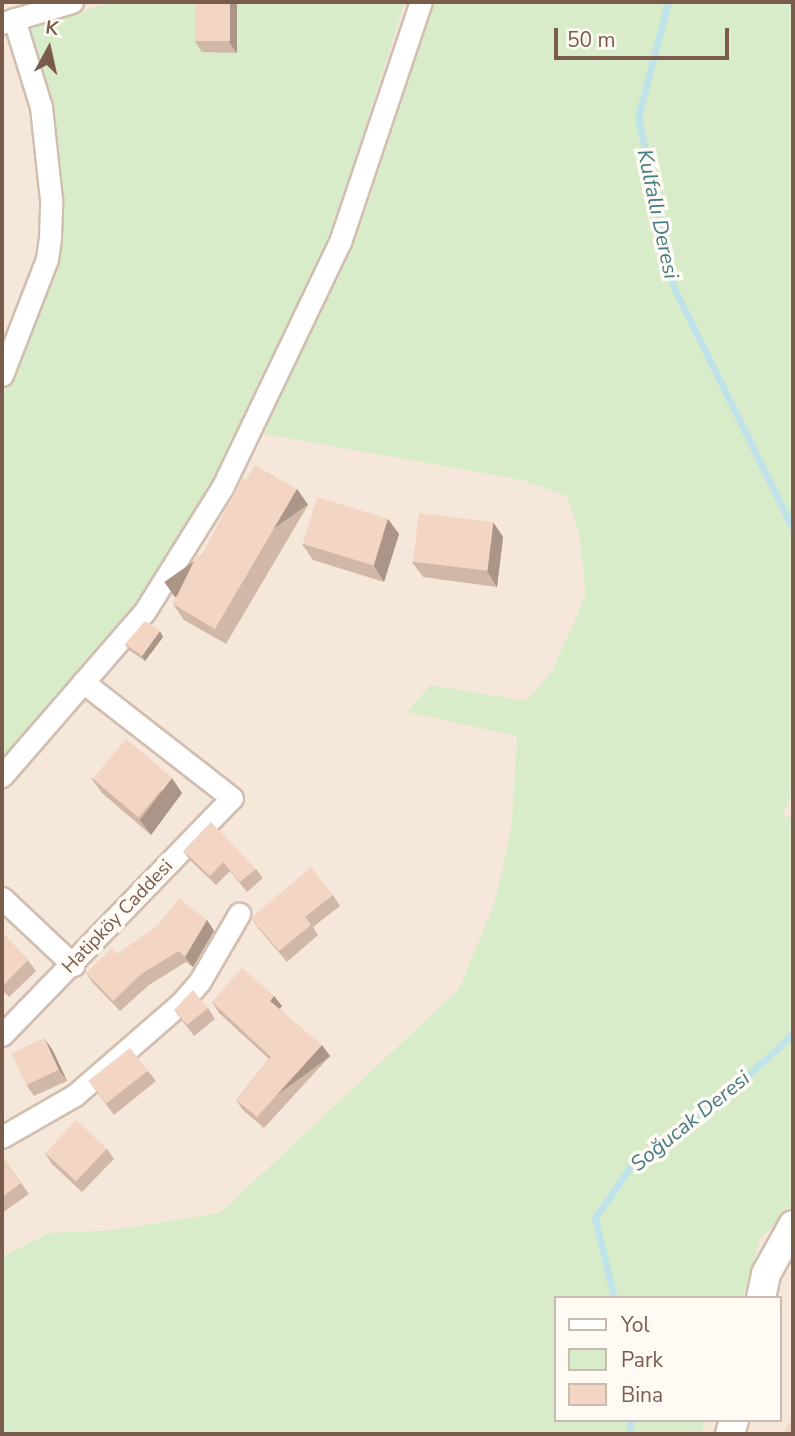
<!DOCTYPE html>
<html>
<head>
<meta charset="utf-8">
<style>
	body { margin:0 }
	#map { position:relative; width:795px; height:1436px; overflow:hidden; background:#fdf6ec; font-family:"Nunito Sans",sans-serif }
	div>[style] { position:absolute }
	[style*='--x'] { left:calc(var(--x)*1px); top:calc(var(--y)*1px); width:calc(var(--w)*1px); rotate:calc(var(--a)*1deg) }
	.residential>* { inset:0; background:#f5e8da }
	.green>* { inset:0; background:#d8ecc9 }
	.stream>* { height:7px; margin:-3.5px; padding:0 3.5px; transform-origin:3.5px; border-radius:3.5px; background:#bfe3e8 }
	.roads { filter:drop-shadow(2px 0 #d1beb0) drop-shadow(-2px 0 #d1beb0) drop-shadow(0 2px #d1beb0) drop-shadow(0 -2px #d1beb0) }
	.street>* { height:21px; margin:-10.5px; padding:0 10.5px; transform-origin:10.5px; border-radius:10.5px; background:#fff }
	.secondary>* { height:28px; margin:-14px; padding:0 14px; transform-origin:14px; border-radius:14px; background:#fff }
	.wall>* { inset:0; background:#d1b7a8 }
	.shaded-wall>* { inset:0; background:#aa9588; transform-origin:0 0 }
	.building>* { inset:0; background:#f3d5c3; transform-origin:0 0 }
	span { translate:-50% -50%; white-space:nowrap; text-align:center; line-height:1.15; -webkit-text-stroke:7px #fffaf3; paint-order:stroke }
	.street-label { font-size:19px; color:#7a5c4d }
	.water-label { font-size:21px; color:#437c86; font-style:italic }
	.frame { position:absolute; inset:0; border:4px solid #7a5c4d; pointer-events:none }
	.legend { position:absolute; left:554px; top:1296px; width:228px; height:126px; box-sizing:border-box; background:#fffaf3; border:2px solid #cabbb1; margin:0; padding:9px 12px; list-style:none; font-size:21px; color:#7a5c4d }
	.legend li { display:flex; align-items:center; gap:14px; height:35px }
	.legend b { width:35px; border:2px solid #cabbb1 }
	.north { position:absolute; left:14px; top:14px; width:70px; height:70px; -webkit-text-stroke:5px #fffaf3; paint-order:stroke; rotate:8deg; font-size:19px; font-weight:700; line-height:28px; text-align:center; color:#7a5c4d }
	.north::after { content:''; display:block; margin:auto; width:24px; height:32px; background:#7a5c4d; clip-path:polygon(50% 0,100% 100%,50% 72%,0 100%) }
	.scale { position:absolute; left:554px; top:28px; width:175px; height:32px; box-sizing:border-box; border:4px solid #7a5c4d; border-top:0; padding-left:9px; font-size:21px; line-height:24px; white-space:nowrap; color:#7a5c4d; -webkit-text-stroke:5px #fffaf3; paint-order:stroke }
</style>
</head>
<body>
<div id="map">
	<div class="residential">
		<i style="clip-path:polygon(evenodd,2px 2px,793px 2px,793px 1434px,2px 1434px,2px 2px,555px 1298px,779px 1298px,779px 1420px,555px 1420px,555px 1298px)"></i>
	</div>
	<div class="green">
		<i style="clip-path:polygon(113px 2px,405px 2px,331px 234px,271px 365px,197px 509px,133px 609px,2px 759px,2px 400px,57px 254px,59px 205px,59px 153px,27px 29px)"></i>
		<i style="clip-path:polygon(435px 2px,793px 2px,793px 790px,783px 815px,793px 819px,793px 1203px,760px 1240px,743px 1298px,555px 1298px,555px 1420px,706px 1420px,701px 1434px,2px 1434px,2px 1257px,50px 1233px,113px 1230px,220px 1213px,459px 989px,494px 905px,511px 832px,517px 736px,407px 712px,430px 685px,526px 701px,552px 672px,586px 594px,579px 533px,567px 496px,522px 480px,264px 434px,366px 208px)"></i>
	</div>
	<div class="stream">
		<i style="--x:668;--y:2;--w:119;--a:104.6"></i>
		<i style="--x:638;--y:117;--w:175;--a:78.1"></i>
		<i style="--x:674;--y:288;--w:269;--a:63.7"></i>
		<i style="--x:614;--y:1298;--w:82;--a:-103.4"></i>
		<i style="--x:595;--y:1218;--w:69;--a:-55.6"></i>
		<i style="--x:634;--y:1161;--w:115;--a:-35.8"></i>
		<i style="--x:727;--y:1094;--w:89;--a:-42.3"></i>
		<i style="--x:629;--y:1434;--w:14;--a:-82"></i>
	</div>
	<div class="roads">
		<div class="street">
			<i style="--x:2;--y:23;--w:73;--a:-16.7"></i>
			<i style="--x:2;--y:375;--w:124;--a:-68.8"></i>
			<i style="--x:47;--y:259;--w:22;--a:-82"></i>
			<i style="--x:50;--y:237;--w:38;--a:-88"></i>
			<i style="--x:51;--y:199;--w:93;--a:-96.2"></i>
			<i style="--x:41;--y:107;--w:92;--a:-107.1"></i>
			<i style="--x:2;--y:776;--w:218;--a:-49.1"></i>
			<i style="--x:145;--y:611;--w:145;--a:-58"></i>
			<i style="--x:222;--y:488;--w:273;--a:-64.4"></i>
			<i style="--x:340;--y:242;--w:253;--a:-71.4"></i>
			<i style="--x:2;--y:898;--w:98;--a:43.3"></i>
			<i style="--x:2;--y:1035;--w:330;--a:-45.9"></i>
			<i style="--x:232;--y:798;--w:189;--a:-142.1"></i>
			<i style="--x:2;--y:1137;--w:84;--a:-29.9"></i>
			<i style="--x:75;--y:1095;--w:140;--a:-41"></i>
			<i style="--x:181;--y:1003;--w:29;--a:-49"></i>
			<i style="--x:200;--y:981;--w:78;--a:-59.8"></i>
		</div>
		<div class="secondary">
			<i style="--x:761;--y:1298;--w:25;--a:-78"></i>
			<i style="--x:766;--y:1274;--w:56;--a:-61.1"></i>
			<i style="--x:730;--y:1434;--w:15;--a:-74"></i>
		</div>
	</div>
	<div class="wall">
		<i style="clip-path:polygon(195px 2px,237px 2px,237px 53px,202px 52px,195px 41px)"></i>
		<i style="clip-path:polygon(246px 480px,297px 489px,308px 505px,226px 644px,184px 620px,173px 604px)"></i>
		<i style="clip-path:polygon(388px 519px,399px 534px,384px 582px,313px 560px,302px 544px)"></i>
		<i style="clip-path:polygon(493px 522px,503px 537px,497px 587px,423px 577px,412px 562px)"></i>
		<i style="clip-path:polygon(163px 637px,145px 661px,129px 650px,125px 644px)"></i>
		<i style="clip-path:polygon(91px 778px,182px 793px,151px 835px,102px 793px)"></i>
		<i style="clip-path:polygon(183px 851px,256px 869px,263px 878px,247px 892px,230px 871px,216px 885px,190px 860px)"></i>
		<i style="clip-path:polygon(333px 895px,340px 906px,313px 927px,318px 935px,287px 962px,259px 929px,251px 918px)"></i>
		<i style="clip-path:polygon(207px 920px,214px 931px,193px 967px,186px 962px,149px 985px,120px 1011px,93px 983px,86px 973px,117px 954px)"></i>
		<i style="clip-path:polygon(2px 933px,28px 960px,36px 971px,9px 997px,2px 990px)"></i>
		<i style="clip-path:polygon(274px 996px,282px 1006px,280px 1009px,330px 1056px,264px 1128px,243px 1110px,236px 1100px,269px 1059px,219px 1013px,212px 1002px)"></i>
		<i style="clip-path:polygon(208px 1008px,215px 1019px,194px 1036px,174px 1010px)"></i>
		<i style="clip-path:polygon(52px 1049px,67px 1081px,34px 1096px,27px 1086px)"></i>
		<i style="clip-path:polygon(148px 1071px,156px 1081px,114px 1115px,90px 1083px)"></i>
		<i style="clip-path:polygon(107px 1149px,114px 1159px,82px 1192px,52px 1164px,45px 1153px)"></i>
		<i style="clip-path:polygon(2px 1156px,29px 1194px,2px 1213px)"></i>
	</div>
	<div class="shaded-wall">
		<i style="clip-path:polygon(230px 2px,237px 2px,237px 53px,229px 42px)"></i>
		<i style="left:297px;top:489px;width:19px;height:162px;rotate:55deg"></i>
		<i style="clip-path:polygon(388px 519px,399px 534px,384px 582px,374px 566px)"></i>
		<i style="clip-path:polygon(493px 522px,503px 537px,497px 587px,487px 571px)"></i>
		<i style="clip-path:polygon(160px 631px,163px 637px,145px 661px,142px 656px)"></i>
		<i style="clip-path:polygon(172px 778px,182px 793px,151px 835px,140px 820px)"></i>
		<i style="clip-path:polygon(207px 920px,214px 931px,193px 967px,185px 957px)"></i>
		<i style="clip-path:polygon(274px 996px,282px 1006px,277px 1011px,270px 1001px)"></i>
		<i style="clip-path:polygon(44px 1038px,52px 1049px,67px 1081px,59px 1070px)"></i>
		<i style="left:322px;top:1045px;width:14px;height:97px;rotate:54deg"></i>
	</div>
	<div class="building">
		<i style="left:195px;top:2px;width:35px;height:39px"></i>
		<i style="clip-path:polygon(255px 465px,297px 489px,215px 629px,173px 604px,197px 555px,201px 557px,242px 478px,246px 480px)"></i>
		<i style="left:317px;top:497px;width:74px;height:49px;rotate:17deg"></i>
		<i style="left:419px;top:513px;width:75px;height:49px;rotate:7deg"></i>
		<i style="clip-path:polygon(145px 621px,160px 631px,142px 656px,125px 644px)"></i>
		<i style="left:126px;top:739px;width:60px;height:52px;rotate:40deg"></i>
		<i style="clip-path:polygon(211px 822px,256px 869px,240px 882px,223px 862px,210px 876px,183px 851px)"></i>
		<i style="clip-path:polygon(311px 867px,333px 895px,305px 917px,311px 925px,279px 951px,251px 918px)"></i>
		<i style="clip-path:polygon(179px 898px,207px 920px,185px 957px,179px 951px,141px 974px,113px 1001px,86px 973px,112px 948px,117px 954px,157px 926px)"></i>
		<i style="clip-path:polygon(2px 933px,28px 960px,2px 987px)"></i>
		<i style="clip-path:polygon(242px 968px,274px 996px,270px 1001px,322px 1045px,257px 1117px,236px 1100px,271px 1057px,212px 1002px)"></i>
		<i style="clip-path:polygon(193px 990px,208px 1008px,187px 1025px,174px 1010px)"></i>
		<i style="left:44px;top:1038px;width:35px;height:36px;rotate:65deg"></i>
		<i style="left:130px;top:1048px;width:29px;height:53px;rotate:52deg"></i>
		<i style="left:76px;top:1120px;width:42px;height:45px;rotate:43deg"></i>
		<i style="clip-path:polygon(2px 1156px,21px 1183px,2px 1197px)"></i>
		<i style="clip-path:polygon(793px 1417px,793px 1434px,783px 1434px)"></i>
	</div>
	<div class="street-label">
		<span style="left:118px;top:917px;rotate:-46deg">Hatipköy Caddesi</span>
	</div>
	<div class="water-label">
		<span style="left:658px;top:214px;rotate:78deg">Kulfallı Deresi</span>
		<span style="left:690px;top:1121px;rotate:-39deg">Soğucak Deresi</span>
	</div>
	<div class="frame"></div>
	<ul class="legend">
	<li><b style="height:9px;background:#fff"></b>Yol</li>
	<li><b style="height:19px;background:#d8ecc9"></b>Park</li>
	<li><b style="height:19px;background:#f3d5c3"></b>Bina</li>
	</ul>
	<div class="north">K</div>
	<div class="scale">50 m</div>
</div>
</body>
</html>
